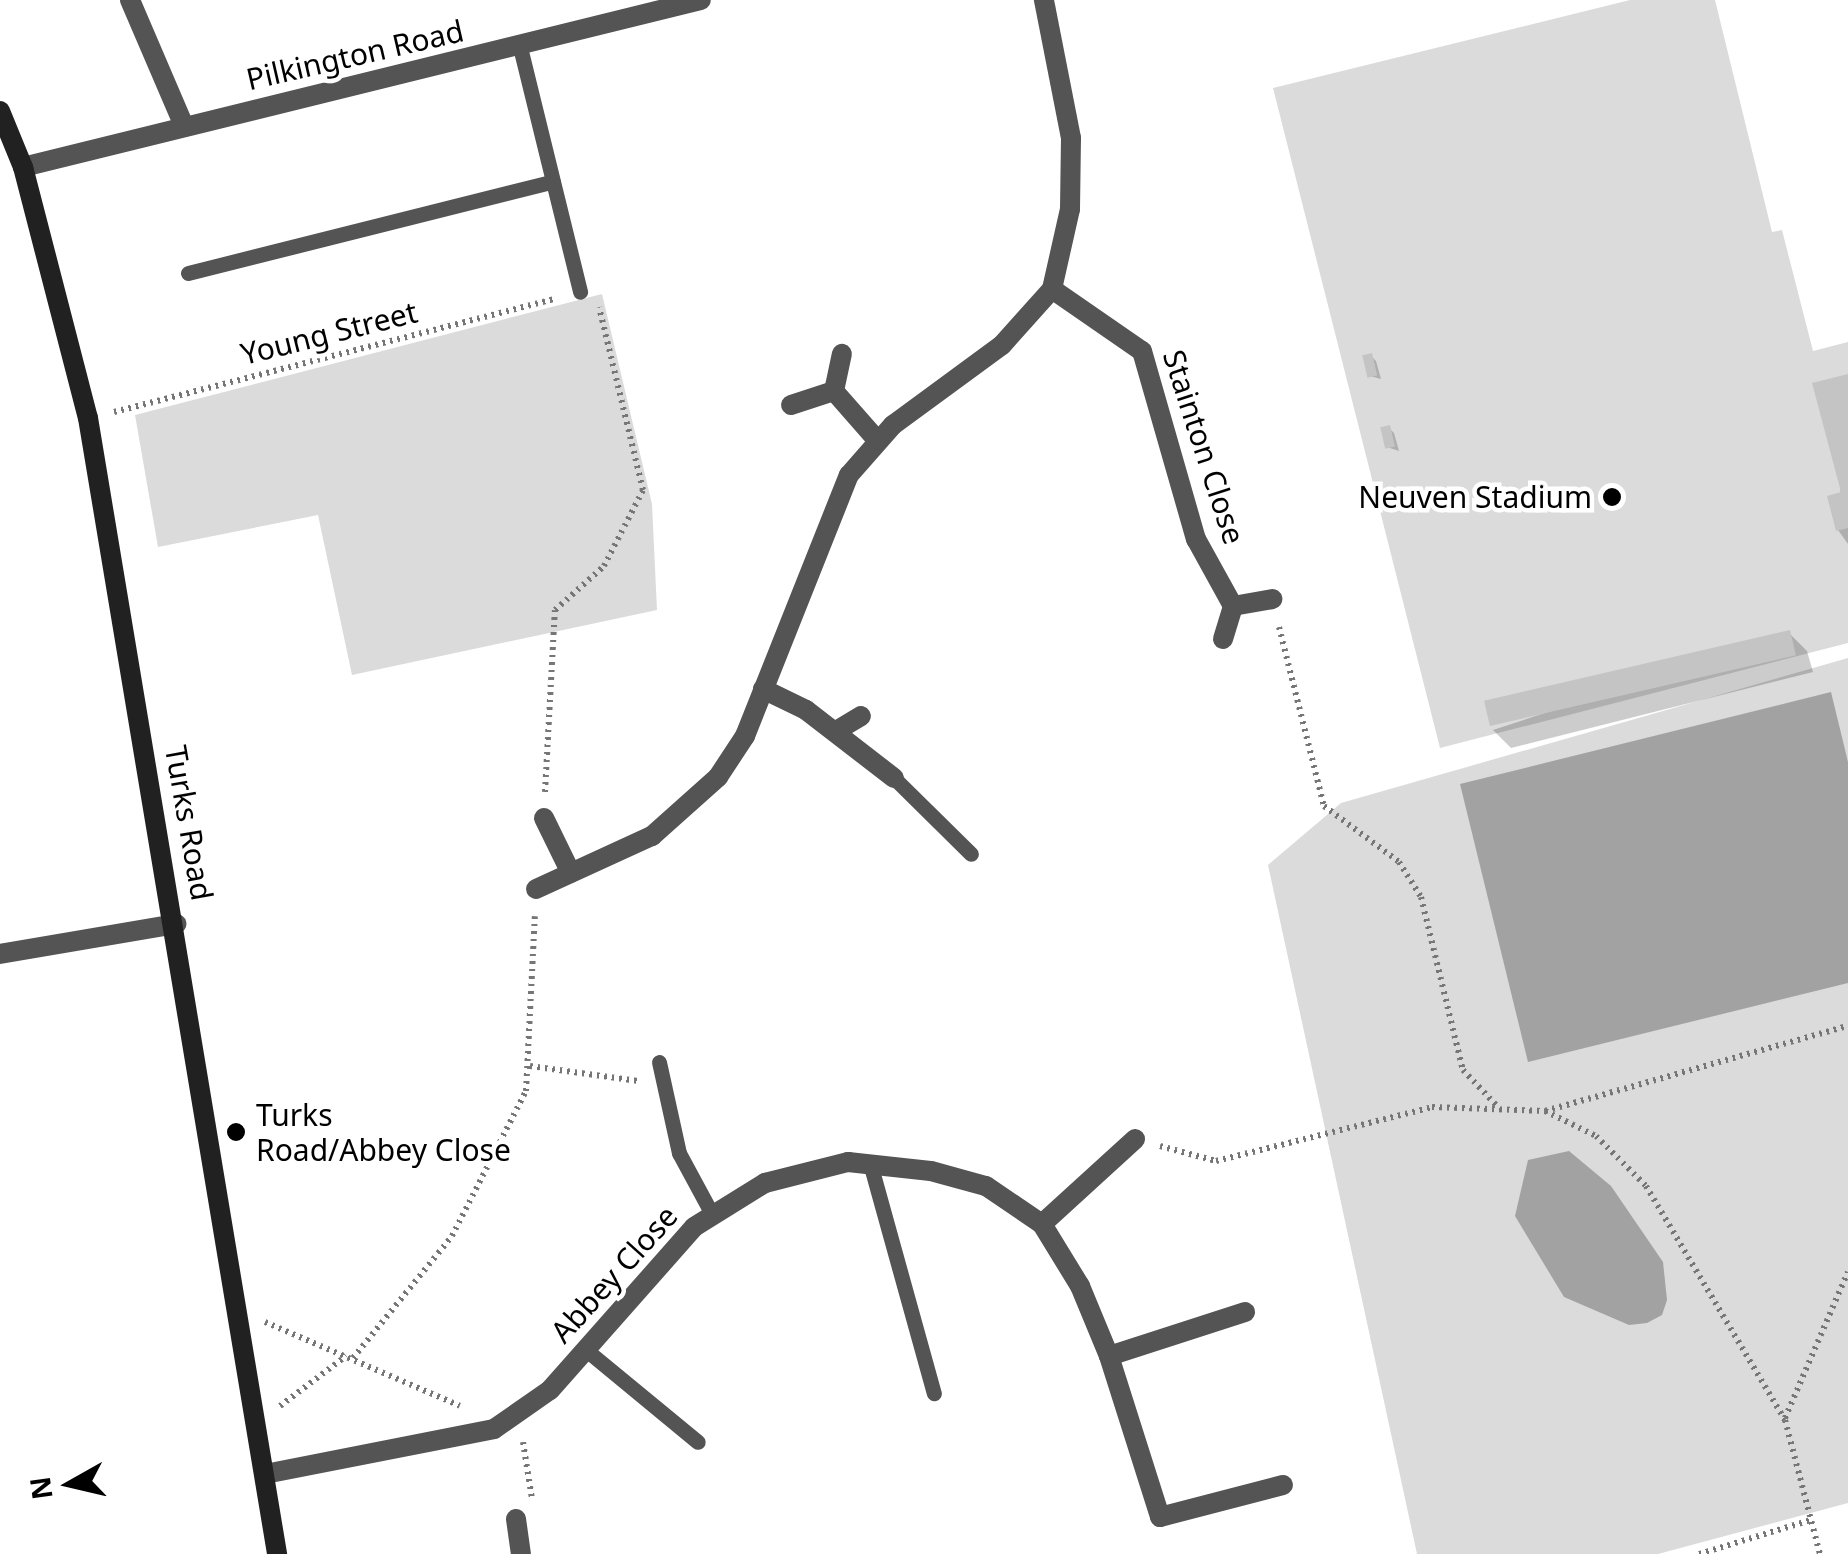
<!DOCTYPE html>
<html>
<head>
<meta charset="utf-8">
<style>
	body { margin:0 }
	#map { position:relative; width:1848px; height:1554px; overflow:hidden; background:#fff; font-family:"Noto Sans",sans-serif }
	div>[style] { position:absolute }
	[style*='--x'] { left:calc(var(--x)*1px); top:calc(var(--y)*1px); width:calc(var(--w)*1px); rotate:calc(var(--a)*1deg) }
	.green>* { inset:0; background:#dbdbdb }
	.water>* { inset:0; background:#a2a2a2 }
	.shadow>* { inset:0; background:#0003 }
	.building>* { inset:0; background:#c4c4c4; transform-origin:0 0 }
	.path>* { height:6px; margin-top:-3px; transform-origin:0; background:repeating-linear-gradient(90deg,#767676 0 2.5px,transparent 0 7.5px) }
	.lane>* { height:15px; margin:-7.5px; padding:0 7.5px; transform-origin:7.5px; border-radius:7.5px; background:#545454 }
	.street>* { height:20px; margin:-10px; padding:0 10px; transform-origin:10px; border-radius:10px; background:#545454 }
	.secondary>* { height:20px; margin:-10px; padding:0 10px; transform-origin:10px; border-radius:10px; background:#212121 }
	.dots>* { width:28px; height:28px; translate:-50% -50%; box-sizing:border-box; border:5px solid #fff; border-radius:50% }
	span { translate:-50% -50%; white-space:nowrap; text-align:center; line-height:1.15; -webkit-text-stroke:9px #fff; paint-order:stroke }
	.street-label { font-size:30px; color:#000 }
	.poi-label { font-size:30px; color:#000 }
	.right { translate:-100% -50%; text-align:right }
	.left { translate:0 -50%; text-align:left }
	.north { position:absolute; left:20px; top:1434px; width:100px; height:100px; -webkit-text-stroke:8px #fff; paint-order:stroke; rotate:262deg; font-size:28px; font-weight:700; line-height:40px; text-align:center; color:#000 }
	.north::after { content:''; display:block; margin:auto; width:35px; height:45px; background:#000; clip-path:polygon(50% 0,100% 100%,50% 72%,0 100%) }
</style>
</head>
<body>
<div id="map">
	<div class="green">
		<i style="clip-path:polygon(1630px 0,1715px 0,1772px 232px,1782px 230px,1813px 351px,1848px 342px,1848px 643px,1440px 748px,1273px 88px)"></i>
		<i style="clip-path:polygon(602px 294px,652px 504px,657px 610px,352px 675px,318px 515px,158px 547px,135px 415px)"></i>
		<i style="clip-path:polygon(1848px 658px,1848px 1503px,1658px 1554px,1417px 1554px,1268px 865px,1341px 803px)"></i>
	</div>
	<div class="water">
		<i style="clip-path:polygon(1831px 692px,1848px 762px,1848px 983px,1528px 1062px,1460px 784px)"></i>
		<i style="clip-path:polygon(1569px 1151px,1611px 1186px,1663px 1262px,1667px 1300px,1662px 1315px,1647px 1323px,1629px 1325px,1564px 1297px,1515px 1216px,1528px 1160px)"></i>
	</div>
	<div class="shadow">
		<i style="clip-path:polygon(1371px 356px,1376px 361px,1381px 379px,1370px 376px)"></i>
		<i style="clip-path:polygon(1848px 378px,1848px 544px,1838px 530px)"></i>
		<i style="clip-path:polygon(1389px 428px,1394px 433px,1399px 451px,1387px 447px)"></i>
		<i style="clip-path:polygon(1789px 633px,1807px 651px,1813px 672px,1511px 748px,1493px 730px)"></i>
	</div>
	<div class="building">
		<i style="left:1372px;top:353px;width:23px;height:10px;rotate:77deg"></i>
		<i style="clip-path:polygon(1848px 374px,1848px 528px,1836px 531px,1827px 496px,1841px 492px,1812px 383px)"></i>
		<i style="left:1390px;top:425px;width:22px;height:10px;rotate:77deg"></i>
		<i style="left:1790px;top:630px;width:26px;height:314px;rotate:77deg"></i>
	</div>
	<div class="path">
		<i style="--x:114;--y:412;--w:457;--a:-14.4"></i>
		<i style="--x:1279;--y:627;--w:185;--a:75.9"></i>
		<i style="--x:1324;--y:806;--w:94;--a:36.7"></i>
		<i style="--x:1399;--y:862;--w:41;--a:57.8"></i>
		<i style="--x:1421;--y:897;--w:178;--a:76.4"></i>
		<i style="--x:1463;--y:1070;--w:50;--a:46.6"></i>
		<i style="--x:545;--y:792;--w:182;--a:-86.9"></i>
		<i style="--x:555;--y:610;--w:66;--a:-41.9"></i>
		<i style="--x:604;--y:566;--w:85;--a:-62.8"></i>
		<i style="--x:643;--y:490;--w:188;--a:-103.5"></i>
		<i style="--x:530;--y:1066;--w:109;--a:7.9"></i>
		<i style="--x:1545;--y:1111;--w:57;--a:26.1"></i>
		<i style="--x:1596;--y:1136;--w:71;--a:45"></i>
		<i style="--x:1646;--y:1186;--w:272;--a:59.3"></i>
		<i style="--x:1785;--y:1420;--w:138;--a:75.4"></i>
		<i style="--x:1160;--y:1146;--w:58;--a:15"></i>
		<i style="--x:1216;--y:1161;--w:223;--a:-14"></i>
		<i style="--x:1432;--y:1107;--w:113;--a:2"></i>
		<i style="--x:1545;--y:1111;--w:315;--a:-15.7"></i>
		<i style="--x:265;--y:1322;--w:212;--a:23.3"></i>
		<i style="--x:353;--y:1358;--w:157;--a:-50.9"></i>
		<i style="--x:452;--y:1236;--w:163;--a:-63"></i>
		<i style="--x:526;--y:1091;--w:175;--a:-87.1"></i>
		<i style="--x:280;--y:1406;--w:83;--a:-37.1"></i>
		<i style="--x:1785;--y:1418;--w:159;--a:-66.7"></i>
		<i style="--x:523;--y:1442;--w:58;--a:81"></i>
		<i style="--x:1699;--y:1554;--w:117;--a:-16.9"></i>
	</div>
	<div class="lane">
		<i style="--x:520;--y:47;--w:252;--a:76.2"></i>
		<i style="--x:188;--y:273;--w:376;--a:-14.1"></i>
		<i style="--x:894;--y:778;--w:108;--a:44.6"></i>
		<i style="--x:659;--y:1062;--w:93;--a:77.6"></i>
		<i style="--x:679;--y:1153;--w:69;--a:61.6"></i>
		<i style="--x:870;--y:1163;--w:239;--a:74.5"></i>
		<i style="--x:585;--y:1349;--w:146;--a:39.5"></i>
	</div>
	<div class="street">
		<i style="--x:130;--y:0;--w:137;--a:66.8"></i>
		<i style="--x:23;--y:167;--w:698;--a:-13.84"></i>
		<i style="--x:1052;--y:289;--w:109;--a:34.6"></i>
		<i style="--x:1142;--y:351;--w:196;--a:74"></i>
		<i style="--x:1196;--y:539;--w:77;--a:61.1"></i>
		<i style="--x:834;--y:391;--w:67;--a:48.7"></i>
		<i style="--x:791;--y:405;--w:45;--a:-18"></i>
		<i style="--x:834;--y:391;--w:38;--a:-78"></i>
		<i style="--x:1223;--y:639;--w:34;--a:-73"></i>
		<i style="--x:1233;--y:606;--w:40;--a:-10"></i>
		<i style="--x:763;--y:689;--w:48;--a:26"></i>
		<i style="--x:806;--y:710;--w:111;--a:37.7"></i>
		<i style="--x:836;--y:731;--w:29;--a:-31"></i>
		<i style="--x:544;--y:818;--w:61;--a:63.9"></i>
		<i style="--x:536;--y:889;--w:128;--a:-24.6"></i>
		<i style="--x:652;--y:836;--w:89;--a:-41.8"></i>
		<i style="--x:718;--y:777;--w:49;--a:-56.6"></i>
		<i style="--x:745;--y:736;--w:281;--a:-68.3"></i>
		<i style="--x:849;--y:475;--w:67;--a:-48.7"></i>
		<i style="--x:893;--y:425;--w:135;--a:-36.3"></i>
		<i style="--x:1002;--y:345;--w:75;--a:-48.2"></i>
		<i style="--x:1052;--y:289;--w:82;--a:-77.3"></i>
		<i style="--x:1070;--y:209;--w:71;--a:-89.2"></i>
		<i style="--x:1071;--y:138;--w:141;--a:-101.1"></i>
		<i style="--x:0;--y:954;--w:179;--a:-9.7"></i>
		<i style="--x:1042;--y:1224;--w:126;--a:-42.4"></i>
		<i style="--x:1109;--y:1356;--w:143;--a:-17.9"></i>
		<i style="--x:265;--y:1474;--w:233;--a:-11.1"></i>
		<i style="--x:494;--y:1429;--w:68;--a:-34.9"></i>
		<i style="--x:550;--y:1390;--w:217;--a:-48.5"></i>
		<i style="--x:694;--y:1227;--w:84;--a:-31.8"></i>
		<i style="--x:765;--y:1183;--w:86;--a:-14.2"></i>
		<i style="--x:848;--y:1162;--w:83;--a:6.2"></i>
		<i style="--x:931;--y:1171;--w:57;--a:15.3"></i>
		<i style="--x:986;--y:1186;--w:68;--a:34.2"></i>
		<i style="--x:1042;--y:1224;--w:73;--a:58.5"></i>
		<i style="--x:1080;--y:1286;--w:76;--a:67.5"></i>
		<i style="--x:1109;--y:1356;--w:169;--a:72.4"></i>
		<i style="--x:1160;--y:1517;--w:127;--a:-14.6"></i>
		<i style="--x:516;--y:1519;--w:35;--a:82"></i>
	</div>
	<div class="secondary">
		<i style="--x:0;--y:111;--w:61;--a:67.7"></i>
		<i style="--x:23;--y:167;--w:259;--a:75.5"></i>
		<i style="--x:88;--y:418;--w:1152;--a:80.55"></i>
	</div>
	<div class="dots">
		<i style="left:1612px;top:497px;background:#000"></i>
		<i style="left:236px;top:1132px;background:#000"></i>
	</div>
	<div class="street-label">
		<span style="left:355px;top:55px;rotate:-13deg">Pilkington Road</span>
		<span style="left:329px;top:333px;rotate:-14deg">Young Street</span>
		<span style="left:1204px;top:447px;rotate:72deg">Stainton Close</span>
		<span style="left:189px;top:823px;rotate:80deg">Turks Road</span>
		<span style="left:614px;top:1274px;rotate:-48deg">Abbey Close</span>
	</div>
	<div class="poi-label">
		<span class="right" style="left:1592px;top:497px">Neuven Stadium</span>
		<span class="left" style="left:256px;top:1132px">Turks<br>Road/Abbey Close</span>
	</div>
	<div class="north">N</div>
</div>
</body>
</html>
